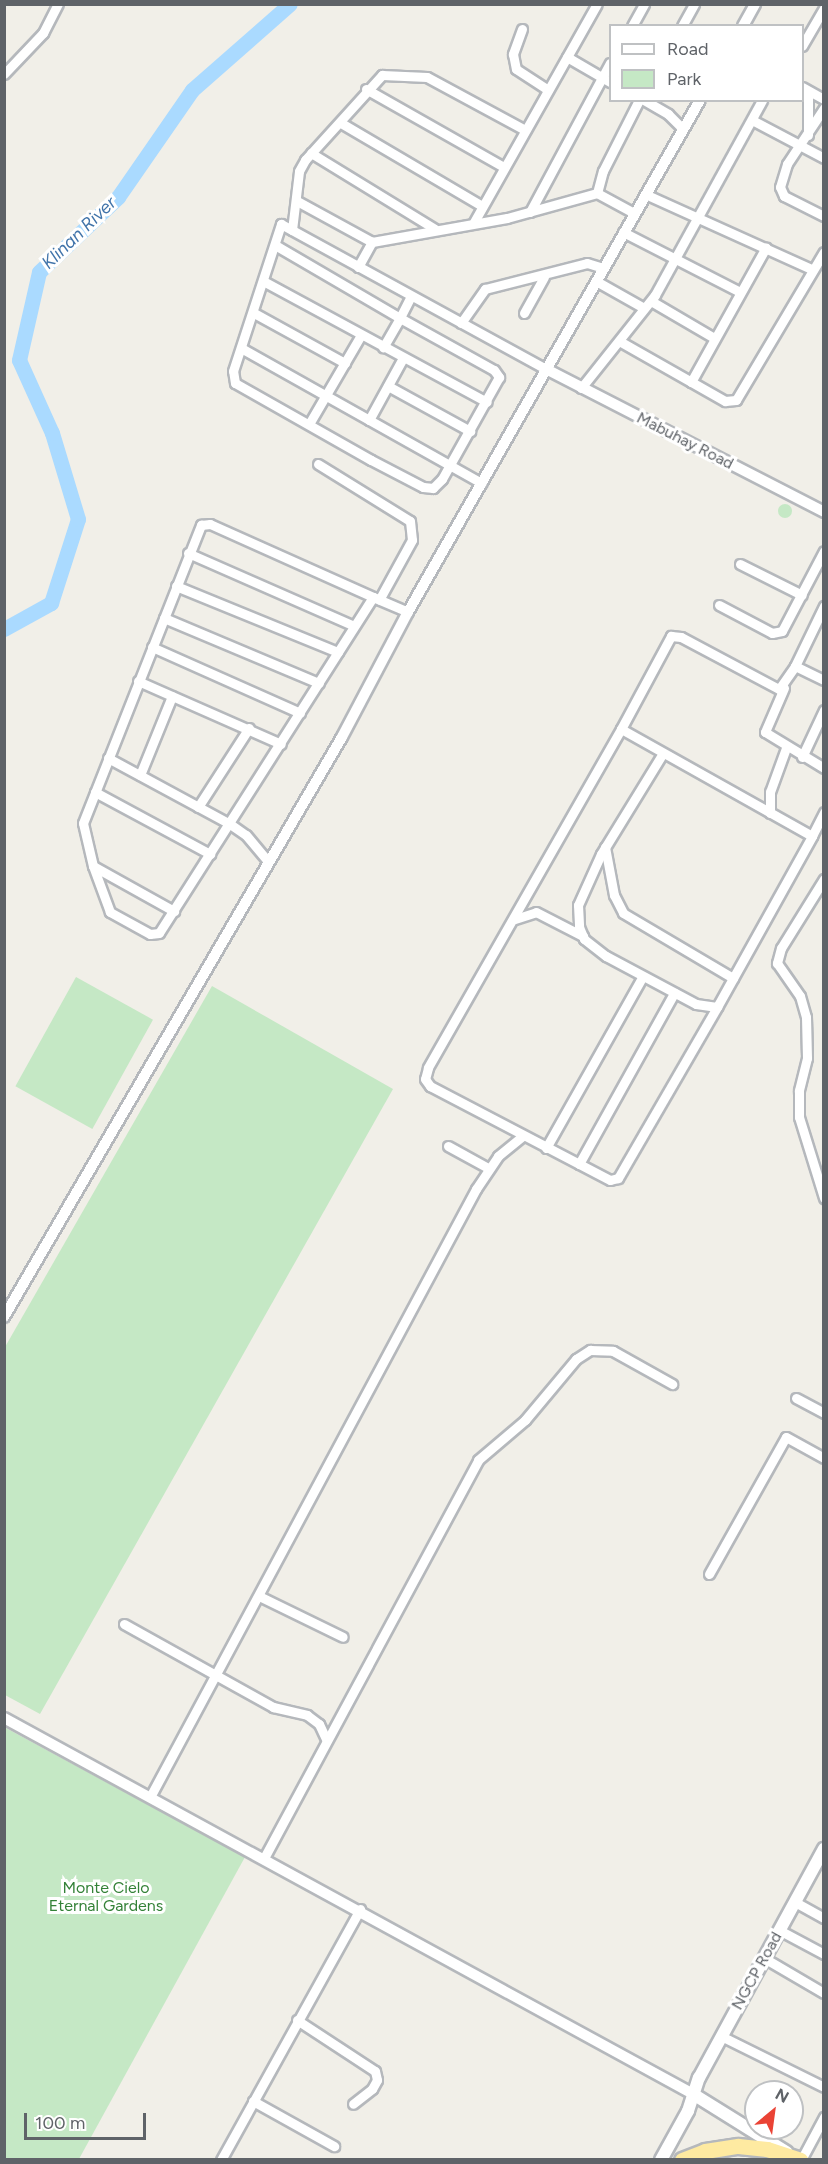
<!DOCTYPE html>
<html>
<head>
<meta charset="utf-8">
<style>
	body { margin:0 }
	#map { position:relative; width:828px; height:2164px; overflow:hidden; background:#f1efe8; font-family:Figtree,sans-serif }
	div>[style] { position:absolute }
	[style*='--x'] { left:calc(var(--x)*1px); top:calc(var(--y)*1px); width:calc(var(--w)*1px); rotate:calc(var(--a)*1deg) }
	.green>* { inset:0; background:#c5e8c5; transform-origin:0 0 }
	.round { border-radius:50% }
	.river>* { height:15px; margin:-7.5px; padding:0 7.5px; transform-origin:7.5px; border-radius:7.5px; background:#aadaff }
	.roads { filter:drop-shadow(2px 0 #b5b8bc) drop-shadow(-2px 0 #b5b8bc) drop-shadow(0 2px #b5b8bc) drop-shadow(0 -2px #b5b8bc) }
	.minor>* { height:9px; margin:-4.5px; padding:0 4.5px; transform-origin:4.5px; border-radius:4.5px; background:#fff }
	.tertiary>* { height:10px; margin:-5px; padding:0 5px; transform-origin:5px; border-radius:5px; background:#fff }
	.secondary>* { height:12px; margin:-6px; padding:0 6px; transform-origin:6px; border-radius:6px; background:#fff }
	.trunk>* { height:15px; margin:-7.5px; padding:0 7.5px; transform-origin:7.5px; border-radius:7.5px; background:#feeaa1 }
	span { translate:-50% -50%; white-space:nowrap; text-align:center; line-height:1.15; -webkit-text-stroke:6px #fff; paint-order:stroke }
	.street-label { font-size:16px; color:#5f6368 }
	.park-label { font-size:16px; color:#348238 }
	.water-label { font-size:18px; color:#4174aa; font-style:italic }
	.frame { position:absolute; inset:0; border:6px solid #5f6368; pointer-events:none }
	.legend { position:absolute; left:609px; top:24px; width:195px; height:78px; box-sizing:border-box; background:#fff; border:2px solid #bfc1c3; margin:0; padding:8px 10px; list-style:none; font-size:18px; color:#5f6368 }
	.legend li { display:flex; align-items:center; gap:12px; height:30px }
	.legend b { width:30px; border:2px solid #bfc1c3 }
	.north { position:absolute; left:744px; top:2080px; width:60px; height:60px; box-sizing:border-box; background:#fff; border:2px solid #bfc1c3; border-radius:50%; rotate:29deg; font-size:16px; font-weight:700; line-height:24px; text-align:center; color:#5f6368 }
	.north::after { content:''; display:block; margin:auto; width:21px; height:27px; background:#ea4335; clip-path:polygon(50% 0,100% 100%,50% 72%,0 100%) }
	.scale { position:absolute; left:24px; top:2113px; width:122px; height:27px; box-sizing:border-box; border:3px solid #5f6368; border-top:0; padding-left:8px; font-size:18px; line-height:21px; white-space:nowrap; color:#5f6368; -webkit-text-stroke:4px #fff; paint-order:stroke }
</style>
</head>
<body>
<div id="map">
	<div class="green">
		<i class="round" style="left:778px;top:504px;width:14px;height:14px"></i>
		<i style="left:76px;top:977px;width:88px;height:125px;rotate:29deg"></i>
		<i style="clip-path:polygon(212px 986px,393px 1089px,40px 1714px,5px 1695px,5px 1347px)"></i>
		<i style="clip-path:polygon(4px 1727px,245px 1857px,79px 2159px,5px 2159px)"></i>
	</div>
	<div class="river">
		<i style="--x:4;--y:629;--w:54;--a:-29"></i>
		<i style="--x:51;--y:603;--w:88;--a:-72.2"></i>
		<i style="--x:78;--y:519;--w:90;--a:-106.8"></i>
		<i style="--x:52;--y:433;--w:80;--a:-114.3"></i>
		<i style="--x:19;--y:360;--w:90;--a:-77.2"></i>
		<i style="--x:39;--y:272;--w:109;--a:-43.5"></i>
		<i style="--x:118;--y:197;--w:130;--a:-55.3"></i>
		<i style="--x:192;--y:90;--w:130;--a:-41.3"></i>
	</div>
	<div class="roads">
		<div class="minor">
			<i style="--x:632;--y:26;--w:25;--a:-61"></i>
			<i style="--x:682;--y:26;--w:25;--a:-61"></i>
			<i style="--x:522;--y:29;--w:27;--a:110"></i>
			<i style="--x:513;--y:54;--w:15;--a:79"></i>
			<i style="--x:516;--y:69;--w:38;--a:33"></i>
			<i style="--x:802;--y:46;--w:44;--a:-59.9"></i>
			<i style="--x:567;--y:57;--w:50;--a:30.2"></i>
			<i style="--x:4;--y:74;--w:57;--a:-46.4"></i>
			<i style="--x:43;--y:33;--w:33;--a:-63"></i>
			<i style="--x:802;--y:87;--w:25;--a:29"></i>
			<i style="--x:366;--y:89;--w:159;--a:29.5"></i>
			<i style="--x:644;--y:100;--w:28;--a:30"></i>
			<i style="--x:668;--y:114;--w:21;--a:45"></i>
			<i style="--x:824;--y:108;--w:67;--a:123.5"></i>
			<i style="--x:787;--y:164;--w:24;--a:107"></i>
			<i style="--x:780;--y:187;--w:10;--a:66"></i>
			<i style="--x:784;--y:196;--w:45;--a:26.6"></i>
			<i style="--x:752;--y:120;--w:81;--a:27.8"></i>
			<i style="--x:341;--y:123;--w:164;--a:30.5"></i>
			<i style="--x:808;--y:135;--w:44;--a:-90"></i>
			<i style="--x:311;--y:153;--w:145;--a:31.5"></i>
			<i style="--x:597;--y:193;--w:23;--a:-75"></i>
			<i style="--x:603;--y:171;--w:80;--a:-63.1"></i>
			<i style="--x:645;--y:194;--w:184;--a:24.3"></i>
			<i style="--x:297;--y:201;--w:85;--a:28.7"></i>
			<i style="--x:372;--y:242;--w:137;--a:-10.1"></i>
			<i style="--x:507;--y:218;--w:93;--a:-15.5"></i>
			<i style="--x:597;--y:193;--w:42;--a:28.4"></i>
			<i style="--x:530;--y:212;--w:169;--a:-61.8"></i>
			<i style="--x:474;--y:222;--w:250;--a:-60.6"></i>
			<i style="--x:292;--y:230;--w:59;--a:-83.2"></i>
			<i style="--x:299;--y:171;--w:13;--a:-61"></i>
			<i style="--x:305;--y:160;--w:115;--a:-47.8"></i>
			<i style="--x:382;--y:75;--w:45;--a:2.5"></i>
			<i style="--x:427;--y:77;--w:111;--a:28.4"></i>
			<i style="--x:623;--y:232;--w:131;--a:27.1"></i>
			<i style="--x:275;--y:245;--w:145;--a:30.3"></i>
			<i style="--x:400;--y:318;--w:34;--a:120"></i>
			<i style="--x:358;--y:267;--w:29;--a:-61"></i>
			<i style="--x:596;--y:281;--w:55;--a:29.4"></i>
			<i style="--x:265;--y:282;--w:252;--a:28.4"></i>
			<i style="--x:411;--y:296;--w:25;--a:117"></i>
			<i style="--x:400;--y:318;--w:107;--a:29"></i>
			<i style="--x:494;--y:370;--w:9;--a:54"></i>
			<i style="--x:499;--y:377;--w:117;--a:119.2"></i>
			<i style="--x:442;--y:479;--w:13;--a:135"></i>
			<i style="--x:433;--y:488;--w:10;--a:-174"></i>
			<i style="--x:423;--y:487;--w:59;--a:-152.6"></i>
			<i style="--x:371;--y:460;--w:156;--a:-150.5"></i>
			<i style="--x:235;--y:383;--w:12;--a:-99"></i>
			<i style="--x:233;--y:371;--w:155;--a:-71.9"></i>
			<i style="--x:281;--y:224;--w:302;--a:28.7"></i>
			<i style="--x:651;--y:301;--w:73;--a:30.4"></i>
			<i style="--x:254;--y:313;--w:104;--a:28.8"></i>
			<i style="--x:524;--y:313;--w:41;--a:-60.9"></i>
			<i style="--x:461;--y:323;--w:42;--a:-54.8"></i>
			<i style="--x:485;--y:289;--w:105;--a:-14.3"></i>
			<i style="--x:587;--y:263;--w:17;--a:17"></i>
			<i style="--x:621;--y:342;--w:120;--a:29.6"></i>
			<i style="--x:725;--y:401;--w:11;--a:-5"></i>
			<i style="--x:736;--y:400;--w:172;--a:-59.3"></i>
			<i style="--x:241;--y:348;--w:276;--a:29.3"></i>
			<i style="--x:691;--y:382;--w:154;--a:-60.9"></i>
			<i style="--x:388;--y:386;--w:94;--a:28.8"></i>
			<i style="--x:581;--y:388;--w:119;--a:-51.5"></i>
			<i style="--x:655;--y:295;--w:222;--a:-61.2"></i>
			<i style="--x:369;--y:420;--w:71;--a:-61.3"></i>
			<i style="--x:309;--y:424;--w:103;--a:-59.7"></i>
			<i style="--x:318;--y:464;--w:108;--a:31.8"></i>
			<i style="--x:410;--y:521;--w:19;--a:84"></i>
			<i style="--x:412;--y:540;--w:68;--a:118.8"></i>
			<i style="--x:188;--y:553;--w:181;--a:23.7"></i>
			<i style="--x:740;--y:564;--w:69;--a:26.6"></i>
			<i style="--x:176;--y:586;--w:175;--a:22.2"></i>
			<i style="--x:373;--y:597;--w:398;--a:122.5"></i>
			<i style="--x:159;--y:933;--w:9;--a:174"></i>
			<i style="--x:150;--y:934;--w:46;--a:-151.2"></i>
			<i style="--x:110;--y:912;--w:49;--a:-110.3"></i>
			<i style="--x:93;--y:866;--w:44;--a:-103.1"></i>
			<i style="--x:83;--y:823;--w:321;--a:-68.4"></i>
			<i style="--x:201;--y:525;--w:9;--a:-6"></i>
			<i style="--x:210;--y:524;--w:179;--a:24.1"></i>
			<i style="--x:373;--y:597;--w:38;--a:23"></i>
			<i style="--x:719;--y:605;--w:60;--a:27.8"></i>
			<i style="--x:772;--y:633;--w:10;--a:-11"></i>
			<i style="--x:782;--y:631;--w:90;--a:-62.3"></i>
			<i style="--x:164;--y:618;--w:168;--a:22.8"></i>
			<i style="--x:152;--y:647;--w:162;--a:24"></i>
			<i style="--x:795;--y:666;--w:67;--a:-64.2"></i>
			<i style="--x:138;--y:681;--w:156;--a:23.8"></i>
			<i style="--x:784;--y:688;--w:48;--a:113.4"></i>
			<i style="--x:765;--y:732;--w:69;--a:31.4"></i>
			<i style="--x:621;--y:729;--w:106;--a:-61.7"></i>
			<i style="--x:671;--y:636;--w:10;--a:6"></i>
			<i style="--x:681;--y:637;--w:111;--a:28"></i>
			<i style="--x:779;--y:689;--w:28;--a:-55"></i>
			<i style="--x:795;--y:666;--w:32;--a:26"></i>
			<i style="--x:663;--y:753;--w:119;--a:121.5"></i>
			<i style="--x:601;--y:854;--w:56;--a:114.3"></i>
			<i style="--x:578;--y:905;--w:22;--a:87"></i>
			<i style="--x:579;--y:927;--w:13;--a:67"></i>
			<i style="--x:584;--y:939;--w:28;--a:38"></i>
			<i style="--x:606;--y:956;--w:102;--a:28.1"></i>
			<i style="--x:696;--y:1004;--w:21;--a:8"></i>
			<i style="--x:802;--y:757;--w:52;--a:-64.9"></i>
			<i style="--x:108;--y:758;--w:139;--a:28.4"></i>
			<i style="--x:230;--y:824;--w:19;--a:35"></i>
			<i style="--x:246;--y:835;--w:34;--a:50"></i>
			<i style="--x:140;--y:775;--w:85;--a:-67.9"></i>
			<i style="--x:95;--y:792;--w:131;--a:28.3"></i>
			<i style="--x:198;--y:807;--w:94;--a:-57.2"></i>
			<i style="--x:770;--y:813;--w:21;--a:-90"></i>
			<i style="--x:770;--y:792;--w:47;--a:-70"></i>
			<i style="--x:812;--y:836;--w:219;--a:-150.7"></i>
			<i style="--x:621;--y:729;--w:390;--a:119.7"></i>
			<i style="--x:428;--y:1068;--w:11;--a:105"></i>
			<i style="--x:425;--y:1079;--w:9;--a:54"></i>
			<i style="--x:430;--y:1086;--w:203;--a:27.6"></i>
			<i style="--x:610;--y:1180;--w:8;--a:-14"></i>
			<i style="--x:618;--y:1178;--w:198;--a:-59.9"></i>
			<i style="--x:717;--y:1007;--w:196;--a:-60.9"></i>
			<i style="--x:812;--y:836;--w:27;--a:-63"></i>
			<i style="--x:605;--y:847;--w:49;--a:79.4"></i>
			<i style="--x:614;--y:895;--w:20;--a:63"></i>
			<i style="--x:623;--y:913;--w:128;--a:30.6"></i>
			<i style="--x:93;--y:866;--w:93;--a:29.1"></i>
			<i style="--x:824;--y:879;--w:81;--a:121.9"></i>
			<i style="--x:781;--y:948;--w:16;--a:105"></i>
			<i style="--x:777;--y:963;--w:40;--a:55.1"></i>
			<i style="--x:800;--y:996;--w:22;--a:74"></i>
			<i style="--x:806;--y:1017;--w:41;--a:88.6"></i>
			<i style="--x:807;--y:1058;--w:34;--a:104"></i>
			<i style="--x:799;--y:1091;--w:26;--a:90"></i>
			<i style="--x:799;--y:1117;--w:85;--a:72.8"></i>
			<i style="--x:515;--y:919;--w:22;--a:-18"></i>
			<i style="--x:536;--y:912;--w:53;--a:27.1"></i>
			<i style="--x:448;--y:1146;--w:46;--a:28.8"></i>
			<i style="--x:546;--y:1148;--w:197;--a:-60.6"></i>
			<i style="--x:579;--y:1164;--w:196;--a:-60.9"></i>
			<i style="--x:796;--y:1398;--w:32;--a:28"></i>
			<i style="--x:709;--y:1574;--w:157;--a:-60.7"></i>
			<i style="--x:786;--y:1437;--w:43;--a:28.9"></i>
			<i style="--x:259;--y:1596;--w:93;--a:26"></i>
			<i style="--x:124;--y:1624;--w:171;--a:29.1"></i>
			<i style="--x:273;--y:1707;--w:35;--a:13"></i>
			<i style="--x:307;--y:1715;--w:15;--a:37"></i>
			<i style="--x:319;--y:1724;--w:17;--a:65"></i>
			<i style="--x:150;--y:1797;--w:690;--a:-61.8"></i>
			<i style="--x:476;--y:1189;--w:40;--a:-56"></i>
			<i style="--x:498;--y:1156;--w:32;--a:-39"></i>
			<i style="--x:264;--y:1858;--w:452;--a:-61.7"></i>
			<i style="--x:478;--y:1460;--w:62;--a:-40.4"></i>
			<i style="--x:525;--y:1420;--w:80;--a:-50.1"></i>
			<i style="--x:576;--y:1359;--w:17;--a:-33"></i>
			<i style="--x:590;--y:1350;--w:23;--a:2"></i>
			<i style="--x:613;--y:1351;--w:68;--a:29.2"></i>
			<i style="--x:795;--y:1902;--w:33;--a:29"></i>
			<i style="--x:779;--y:1930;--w:51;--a:28.1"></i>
			<i style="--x:764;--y:1958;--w:69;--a:30.3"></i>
			<i style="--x:297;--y:2020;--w:93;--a:33.2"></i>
			<i style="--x:375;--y:2071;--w:9;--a:77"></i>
			<i style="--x:377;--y:2080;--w:10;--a:119"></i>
			<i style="--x:372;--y:2089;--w:24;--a:142"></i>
			<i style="--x:721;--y:2036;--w:115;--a:26.3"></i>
			<i style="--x:253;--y:2101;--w:93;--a:29.1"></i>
			<i style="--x:221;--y:2160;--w:287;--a:-61"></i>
			<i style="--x:801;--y:2160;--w:49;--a:-61.9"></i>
		</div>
		<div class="tertiary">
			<i style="--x:743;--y:26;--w:25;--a:-61"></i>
			<i style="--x:546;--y:369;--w:313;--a:27.2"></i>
			<i style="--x:4;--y:1317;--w:671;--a:-59.77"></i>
			<i style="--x:342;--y:737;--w:141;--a:-62.2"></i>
			<i style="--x:408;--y:612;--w:589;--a:-60.3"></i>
			<i style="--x:4;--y:1718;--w:785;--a:28.62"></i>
		</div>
		<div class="secondary">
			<i style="--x:693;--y:2094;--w:110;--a:31.9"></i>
			<i style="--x:661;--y:2160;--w:56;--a:-61.1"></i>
			<i style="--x:688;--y:2111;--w:35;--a:-72"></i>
			<i style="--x:699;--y:2078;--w:261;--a:-61.4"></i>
		</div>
		<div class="trunk">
			<i style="--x:682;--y:2160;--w:25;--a:-21"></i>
			<i style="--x:705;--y:2151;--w:33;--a:-9"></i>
			<i style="--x:738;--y:2146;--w:29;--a:6"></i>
			<i style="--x:767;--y:2149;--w:35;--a:18"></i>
		</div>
	</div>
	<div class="street-label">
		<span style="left:685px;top:441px;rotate:27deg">Mabuhay Road</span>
		<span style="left:757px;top:1971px;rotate:-61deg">NGCP Road</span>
	</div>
	<div class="park-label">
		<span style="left:106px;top:1897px">Monte Cielo<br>Eternal Gardens</span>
	</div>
	<div class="water-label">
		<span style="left:79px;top:233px;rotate:-44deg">Klinan River</span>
	</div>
	<div class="frame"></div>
	<ul class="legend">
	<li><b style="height:8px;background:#fff"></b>Road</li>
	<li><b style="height:16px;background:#c5e8c5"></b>Park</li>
	</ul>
	<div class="north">N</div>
	<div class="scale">100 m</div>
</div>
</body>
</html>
